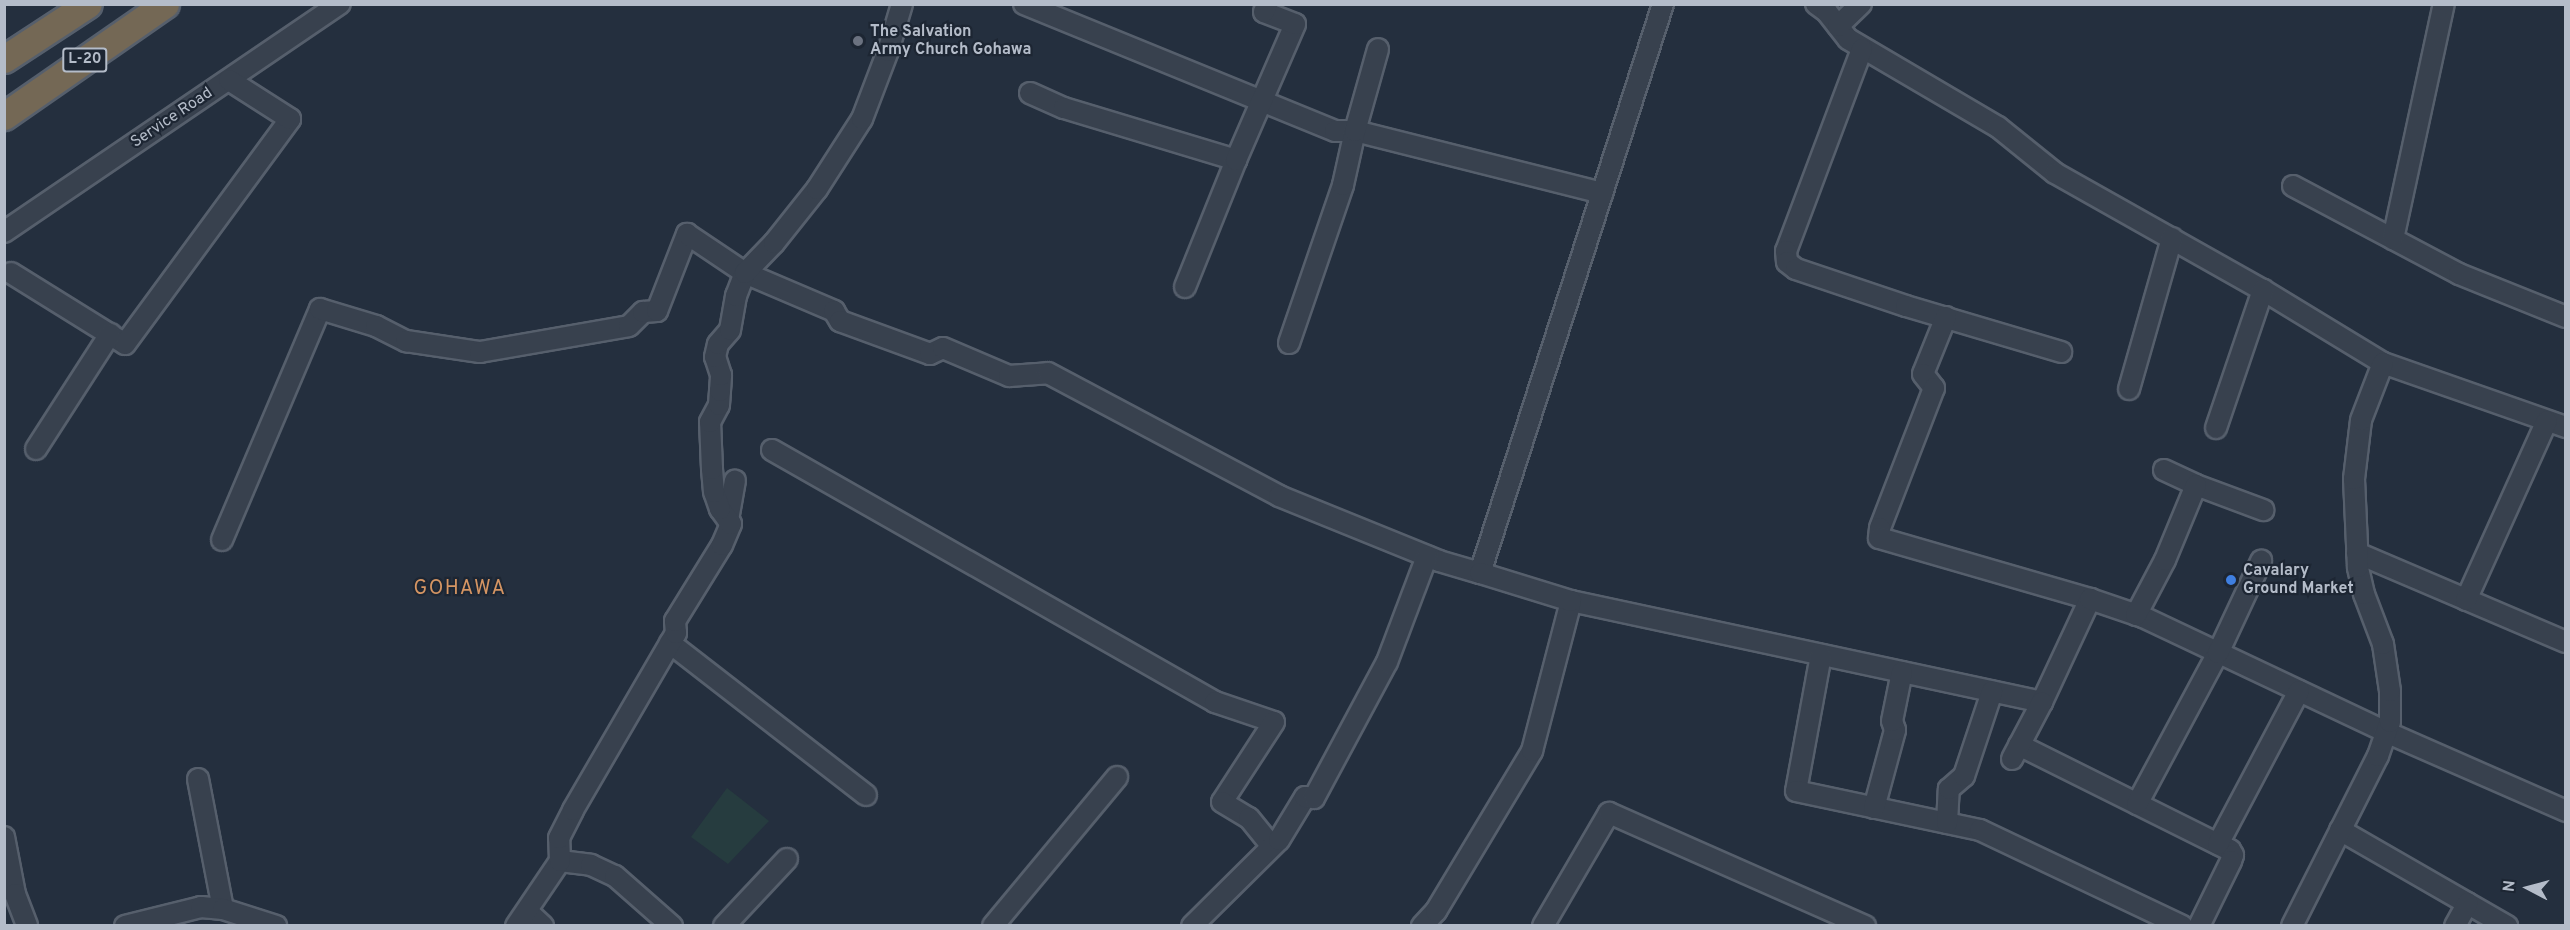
<!DOCTYPE html>
<html>
<head>
<meta charset="utf-8">
<style>
	body { margin:0 }
	#map { position:relative; width:2570px; height:930px; overflow:hidden; background:#242f3e; font-family:Overpass,sans-serif }
	div>[style] { position:absolute }
	[style*='--x'] { left:calc(var(--x)*1px); top:calc(var(--y)*1px); width:calc(var(--w)*1px); rotate:calc(var(--a)*1deg) }
	.green>* { inset:0; background:#263c3f }
	.roads { filter:drop-shadow(2px 0 #565f6c) drop-shadow(-2px 0 #565f6c) drop-shadow(0 2px #565f6c) drop-shadow(0 -2px #565f6c) }
	.minor>* { height:20px; margin:-10px; padding:0 10px; transform-origin:10px; border-radius:10px; background:#38414e }
	.highway>* { height:27px; margin:-13.5px; padding:0 13.5px; transform-origin:13.5px; border-radius:13.5px; background:#746855 }
	.dots>* { width:16px; height:16px; translate:-50% -50%; box-sizing:border-box; border:3px solid #1d2633; border-radius:50% }
	span { translate:-50% -50%; white-space:nowrap; text-align:center; line-height:1.15; -webkit-text-stroke:4.5px #1d2633; paint-order:stroke }
	.shield-label span { padding:2px 4px; background:#1d2633; border:2px solid; border-radius:4px; -webkit-text-stroke-width:0 }
	.shield-label { font-size:15px; color:#b4bcc9; font-weight:700 }
	.poi-label { font-size:16px; color:#b4bcc9; font-weight:700 }
	.left { translate:0 -50%; text-align:left }
	.street-label { font-size:16px; color:#b4bcc9 }
	.quarter-label { font-size:20px; color:#d59563; letter-spacing:1.5px }
	.frame { position:absolute; inset:0; border:6px solid #b4bcc9; pointer-events:none }
	.north { position:absolute; left:2498px; top:858px; width:60px; height:60px; -webkit-text-stroke:4px #1d2633; paint-order:stroke; rotate:276deg; font-size:16px; font-weight:700; line-height:24px; text-align:center; color:#b4bcc9 }
	.north::after { content:''; display:block; margin:auto; width:21px; height:27px; background:#b4bcc9; clip-path:polygon(50% 0,100% 100%,50% 72%,0 100%) }
</style>
</head>
<body>
<div id="map">
	<div class="green">
		<i style="clip-path:polygon(727px 788px,769px 821px,728px 864px,691px 837px)"></i>
	</div>
	<div class="roads">
		<div class="minor">
			<i style="--x:1024;--y:4;--w:336;--a:22.2"></i>
			<i style="--x:1335;--y:131;--w:20;--a:0"></i>
			<i style="--x:1355;--y:131;--w:255;--a:14.1"></i>
			<i style="--x:1816;--y:4;--w:14;--a:36"></i>
			<i style="--x:1827;--y:12;--w:34;--a:52"></i>
			<i style="--x:1848;--y:39;--w:174;--a:30.4"></i>
			<i style="--x:1998;--y:127;--w:73;--a:38.9"></i>
			<i style="--x:2055;--y:173;--w:239;--a:29.4"></i>
			<i style="--x:2263;--y:290;--w:140;--a:31.3"></i>
			<i style="--x:2383;--y:363;--w:194;--a:19.3"></i>
			<i style="--x:1838;--y:26;--w:32;--a:-44"></i>
			<i style="--x:1862;--y:49;--w:216;--a:110.6"></i>
			<i style="--x:1786;--y:251;--w:11;--a:85"></i>
			<i style="--x:1787;--y:262;--w:11;--a:38"></i>
			<i style="--x:1796;--y:269;--w:116;--a:18.6"></i>
			<i style="--x:1906;--y:306;--w:162;--a:16.5"></i>
			<i style="--x:1030;--y:93;--w:37;--a:24"></i>
			<i style="--x:1064;--y:108;--w:180;--a:16.8"></i>
			<i style="--x:2293;--y:186;--w:188;--a:27.9"></i>
			<i style="--x:2459;--y:274;--w:115;--a:21.9"></i>
			<i style="--x:4;--y:232;--w:406;--a:-34.2"></i>
			<i style="--x:2393;--y:239;--w:240;--a:-77.8"></i>
			<i style="--x:11;--y:273;--w:134;--a:31.9"></i>
			<i style="--x:125;--y:344;--w:279;--a:-53.7"></i>
			<i style="--x:290;--y:119;--w:72;--a:-147.4"></i>
			<i style="--x:1185;--y:287;--w:137;--a:-68.1"></i>
			<i style="--x:1236;--y:160;--w:148;--a:-66.5"></i>
			<i style="--x:1295;--y:24;--w:33;--a:-159"></i>
			<i style="--x:1264;--y:12;--w:9;--a:-69"></i>
			<i style="--x:1946;--y:317;--w:61;--a:112"></i>
			<i style="--x:1923;--y:374;--w:18;--a:52"></i>
			<i style="--x:1934;--y:388;--w:150;--a:111.1"></i>
			<i style="--x:1880;--y:528;--w:10;--a:96"></i>
			<i style="--x:1879;--y:538;--w:220;--a:16.1"></i>
			<i style="--x:1289;--y:343;--w:167;--a:-71.1"></i>
			<i style="--x:1343;--y:185;--w:55;--a:-77.5"></i>
			<i style="--x:1355;--y:131;--w:85;--a:-74.3"></i>
			<i style="--x:2129;--y:389;--w:157;--a:-74.1"></i>
			<i style="--x:2216;--y:428;--w:146;--a:-71.2"></i>
			<i style="--x:36;--y:449;--w:137;--a:-57.2"></i>
			<i style="--x:772;--y:450;--w:510;--a:29.63"></i>
			<i style="--x:1215;--y:702;--w:62;--a:18.7"></i>
			<i style="--x:1274;--y:722;--w:95;--a:123"></i>
			<i style="--x:1222;--y:802;--w:31;--a:31"></i>
			<i style="--x:1249;--y:818;--w:36;--a:51"></i>
			<i style="--x:2164;--y:470;--w:35;--a:25"></i>
			<i style="--x:2196;--y:485;--w:72;--a:20.5"></i>
			<i style="--x:728;--y:520;--w:40;--a:-80"></i>
			<i style="--x:222;--y:540;--w:251;--a:-67"></i>
			<i style="--x:320;--y:309;--w:59;--a:16.9"></i>
			<i style="--x:376;--y:326;--w:34;--a:27"></i>
			<i style="--x:406;--y:341;--w:75;--a:8.5"></i>
			<i style="--x:480;--y:352;--w:151;--a:-9.9"></i>
			<i style="--x:629;--y:326;--w:20;--a:-45"></i>
			<i style="--x:643;--y:312;--w:14;--a:-4"></i>
			<i style="--x:657;--y:311;--w:83;--a:-68.7"></i>
			<i style="--x:687;--y:234;--w:70;--a:33.9"></i>
			<i style="--x:745;--y:273;--w:97;--a:23.1"></i>
			<i style="--x:834;--y:311;--w:12;--a:59"></i>
			<i style="--x:840;--y:321;--w:96;--a:20.1"></i>
			<i style="--x:930;--y:354;--w:14;--a:-25"></i>
			<i style="--x:943;--y:348;--w:72;--a:23"></i>
			<i style="--x:1009;--y:376;--w:39;--a:-4"></i>
			<i style="--x:1048;--y:373;--w:262;--a:28"></i>
			<i style="--x:1279;--y:496;--w:173;--a:22.1"></i>
			<i style="--x:1439;--y:561;--w:43;--a:16.3"></i>
			<i style="--x:1480;--y:573;--w:598;--a:-72.17"></i>
			<i style="--x:2357;--y:553;--w:227;--a:23.1"></i>
			<i style="--x:2466;--y:600;--w:196;--a:-65.7"></i>
			<i style="--x:1571;--y:601;--w:482;--a:12.1"></i>
			<i style="--x:2042;--y:702;--w:114;--a:-65"></i>
			<i style="--x:2090;--y:599;--w:56;--a:18.8"></i>
			<i style="--x:2143;--y:617;--w:269;--a:25.3"></i>
			<i style="--x:2386;--y:732;--w:197;--a:23.7"></i>
			<i style="--x:2136;--y:615;--w:62;--a:-62.2"></i>
			<i style="--x:2165;--y:560;--w:81;--a:-67.5"></i>
			<i style="--x:670;--y:643;--w:248;--a:37.8"></i>
			<i style="--x:1821;--y:655;--w:138;--a:100.4"></i>
			<i style="--x:1796;--y:791;--w:188;--a:12"></i>
			<i style="--x:1980;--y:830;--w:224;--a:25.4"></i>
			<i style="--x:2019;--y:745;--w:236;--a:26.5"></i>
			<i style="--x:2230;--y:850;--w:6;--a:59"></i>
			<i style="--x:2233;--y:855;--w:6;--a:108"></i>
			<i style="--x:2231;--y:861;--w:72;--a:116.2"></i>
			<i style="--x:2012;--y:759;--w:64;--a:-62.2"></i>
			<i style="--x:198;--y:779;--w:132;--a:79.1"></i>
			<i style="--x:2137;--y:804;--w:171;--a:-61.8"></i>
			<i style="--x:2218;--y:653;--w:102;--a:-64.9"></i>
			<i style="--x:1874;--y:808;--w:81;--a:-74.9"></i>
			<i style="--x:1895;--y:730;--w:9;--a:-108"></i>
			<i style="--x:1892;--y:721;--w:50;--a:-78.5"></i>
			<i style="--x:1947;--y:823;--w:34;--a:-87"></i>
			<i style="--x:1949;--y:789;--w:20;--a:-41"></i>
			<i style="--x:1964;--y:776;--w:89;--a:-71.6"></i>
			<i style="--x:2340;--y:830;--w:193;--a:29.9"></i>
			<i style="--x:4;--y:837;--w:58;--a:79.1"></i>
			<i style="--x:15;--y:894;--w:34;--a:69"></i>
			<i style="--x:2218;--y:844;--w:173;--a:-62.1"></i>
			<i style="--x:560;--y:861;--w:31;--a:7"></i>
			<i style="--x:591;--y:865;--w:26;--a:25"></i>
			<i style="--x:615;--y:876;--w:76;--a:41.3"></i>
			<i style="--x:527;--y:911;--w:22;--a:43"></i>
			<i style="--x:125;--y:926;--w:78;--a:-14"></i>
			<i style="--x:201;--y:907;--w:22;--a:5"></i>
			<i style="--x:223;--y:909;--w:56;--a:17.8"></i>
			<i style="--x:516;--y:926;--w:78;--a:-55.9"></i>
			<i style="--x:560;--y:861;--w:23;--a:-92"></i>
			<i style="--x:559;--y:838;--w:31;--a:-63"></i>
			<i style="--x:573;--y:810;--w:205;--a:-59.8"></i>
			<i style="--x:676;--y:633;--w:12;--a:-95"></i>
			<i style="--x:675;--y:621;--w:89;--a:-58.3"></i>
			<i style="--x:722;--y:545;--w:23;--a:-67"></i>
			<i style="--x:731;--y:524;--w:19;--a:-126"></i>
			<i style="--x:720;--y:509;--w:18;--a:-109"></i>
			<i style="--x:714;--y:492;--w:23;--a:-95"></i>
			<i style="--x:712;--y:469;--w:47;--a:-92.4"></i>
			<i style="--x:710;--y:422;--w:19;--a:-62"></i>
			<i style="--x:719;--y:405;--w:14;--a:-86"></i>
			<i style="--x:720;--y:391;--w:16;--a:-86"></i>
			<i style="--x:721;--y:375;--w:19;--a:-108"></i>
			<i style="--x:715;--y:357;--w:13;--a:-77"></i>
			<i style="--x:718;--y:344;--w:18;--a:-49"></i>
			<i style="--x:730;--y:330;--w:35;--a:-80"></i>
			<i style="--x:736;--y:296;--w:25;--a:-69"></i>
			<i style="--x:745;--y:273;--w:42;--a:-46"></i>
			<i style="--x:774;--y:243;--w:69;--a:-51.5"></i>
			<i style="--x:817;--y:189;--w:83;--a:-57.3"></i>
			<i style="--x:862;--y:119;--w:73;--a:-69.1"></i>
			<i style="--x:888;--y:51;--w:49;--a:-73.4"></i>
			<i style="--x:724;--y:926;--w:92;--a:-46.8"></i>
			<i style="--x:993;--y:926;--w:194;--a:-50.2"></i>
			<i style="--x:1192;--y:926;--w:122;--a:-44.7"></i>
			<i style="--x:1279;--y:840;--w:50;--a:-58.8"></i>
			<i style="--x:1305;--y:797;--w:9;--a:6"></i>
			<i style="--x:1314;--y:798;--w:154;--a:-61.8"></i>
			<i style="--x:1387;--y:662;--w:113;--a:-69.3"></i>
			<i style="--x:1422;--y:926;--w:21;--a:-47"></i>
			<i style="--x:1436;--y:911;--w:187;--a:-59"></i>
			<i style="--x:1532;--y:751;--w:155;--a:-75.4"></i>
			<i style="--x:1571;--y:601;--w:95;--a:-162.9"></i>
			<i style="--x:1543;--y:926;--w:131;--a:-59.7"></i>
			<i style="--x:1609;--y:813;--w:280;--a:23.8"></i>
			<i style="--x:2292;--y:926;--w:191;--a:-63.2"></i>
			<i style="--x:2378;--y:756;--w:36;--a:-71"></i>
			<i style="--x:2390;--y:722;--w:31;--a:-90"></i>
			<i style="--x:2390;--y:691;--w:48;--a:-98.5"></i>
			<i style="--x:2383;--y:644;--w:53;--a:-110.8"></i>
			<i style="--x:2364;--y:594;--w:28;--a:-103"></i>
			<i style="--x:2358;--y:567;--w:88;--a:-92.6"></i>
			<i style="--x:2354;--y:479;--w:59;--a:-83.2"></i>
			<i style="--x:2361;--y:420;--w:61;--a:-68.9"></i>
			<i style="--x:2455;--y:926;--w:26;--a:-61"></i>
		</div>
		<div class="highway">
			<i style="--x:4;--y:59;--w:100;--a:-33.2"></i>
			<i style="--x:4;--y:116;--w:196;--a:-34.8"></i>
		</div>
	</div>
	<div class="dots">
		<i style="left:858px;top:41px;background:#6b7280"></i>
		<i style="left:2231px;top:580px;background:#3f7fe0"></i>
	</div>
	<div class="shield-label">
		<span style="left:85px;top:60px">L-20</span>
	</div>
	<div class="poi-label">
		<span class="left" style="left:870px;top:41px">The Salvation<br>Army Church Gohawa</span>
		<span class="left" style="left:2243px;top:580px">Cavalary<br>Ground Market</span>
	</div>
	<div class="street-label">
		<span style="left:172px;top:118px;rotate:-34deg">Service Road</span>
	</div>
	<div class="quarter-label">
		<span style="left:460px;top:589px">GOHAWA</span>
	</div>
	<div class="frame"></div>
	<div class="north">N</div>
</div>
</body>
</html>
